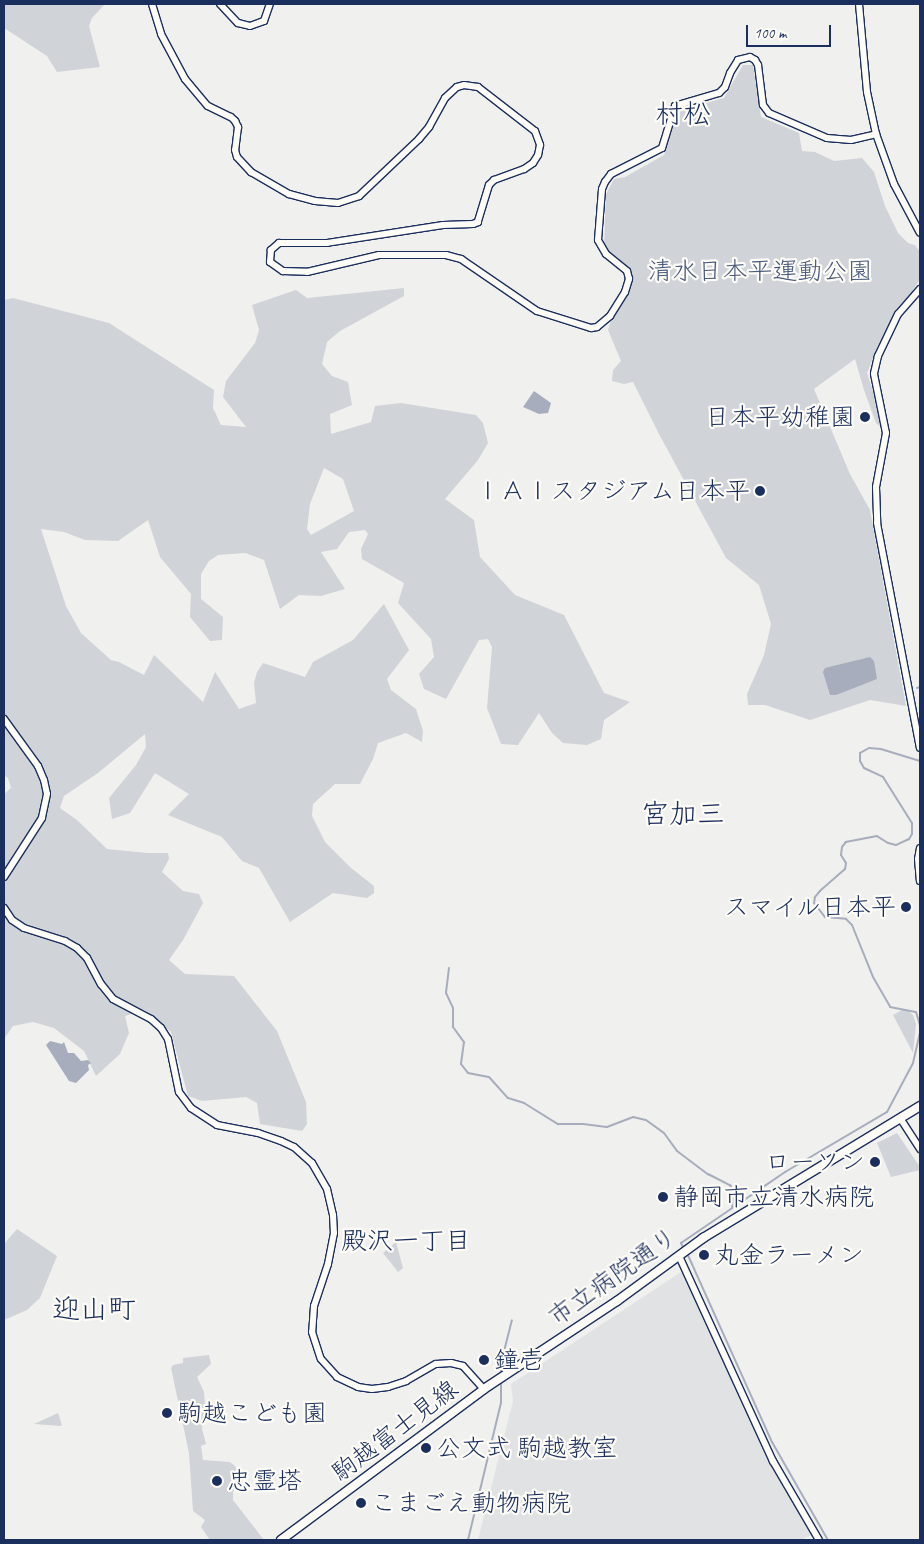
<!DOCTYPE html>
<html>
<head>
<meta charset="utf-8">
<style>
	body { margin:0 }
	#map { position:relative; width:924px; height:1544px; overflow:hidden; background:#f0f0ee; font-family:Caveat,"Klee One",sans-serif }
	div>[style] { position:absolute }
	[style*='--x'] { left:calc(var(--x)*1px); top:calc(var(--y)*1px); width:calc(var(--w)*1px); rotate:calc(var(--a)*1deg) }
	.built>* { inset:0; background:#e0e2e3 }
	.green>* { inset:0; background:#d0d3d8 }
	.water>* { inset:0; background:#a7adbd }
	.stream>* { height:2px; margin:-1px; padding:0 1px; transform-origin:1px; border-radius:1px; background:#a7adbd }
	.roads { filter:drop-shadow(1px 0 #1b2f5e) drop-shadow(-1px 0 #1b2f5e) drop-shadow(0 1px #1b2f5e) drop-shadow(0 -1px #1b2f5e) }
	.minor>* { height:6px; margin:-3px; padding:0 3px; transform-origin:3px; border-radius:3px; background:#fdfcf7 }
	.major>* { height:8px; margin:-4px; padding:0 4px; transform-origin:4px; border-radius:4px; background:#fdfcf7 }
	.dots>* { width:14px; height:14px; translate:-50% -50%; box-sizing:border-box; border:2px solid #fdfcf7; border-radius:50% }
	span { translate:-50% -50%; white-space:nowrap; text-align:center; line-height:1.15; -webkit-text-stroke:4.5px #fdfcf7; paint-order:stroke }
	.park-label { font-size:25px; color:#48587c }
	.poi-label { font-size:25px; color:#1b2f5e }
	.right { translate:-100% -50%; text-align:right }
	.left { translate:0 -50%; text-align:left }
	.street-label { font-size:25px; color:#1b2f5e }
	.neighbourhood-label { font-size:26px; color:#1b2f5e }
	.quarter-label { font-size:28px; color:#1b2f5e }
	.frame { position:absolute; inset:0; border:5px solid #1b2f5e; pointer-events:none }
	.scale { position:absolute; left:746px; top:25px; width:85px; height:22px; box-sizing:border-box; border:2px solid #1b2f5e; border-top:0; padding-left:6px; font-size:15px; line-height:18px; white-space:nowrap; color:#1b2f5e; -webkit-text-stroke:4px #fdfcf7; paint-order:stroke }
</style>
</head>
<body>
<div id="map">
	<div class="built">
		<i style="clip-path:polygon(684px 1270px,766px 1457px,812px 1535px,800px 1540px,478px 1540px,513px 1401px,511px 1384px)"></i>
	</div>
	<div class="green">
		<i style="clip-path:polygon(4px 4px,105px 4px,92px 18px,89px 26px,100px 67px,57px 72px,47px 56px,4px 28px)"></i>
		<i style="clip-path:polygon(743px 65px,753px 65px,761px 117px,799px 133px,802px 151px,815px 152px,834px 161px,862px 158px,874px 172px,885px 206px,898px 233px,908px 243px,915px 245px,920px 252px,920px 279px,878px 345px,867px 373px,879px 410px,882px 428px,876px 423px,864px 390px,855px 359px,814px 389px,850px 474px,870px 510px,906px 706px,870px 700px,810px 720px,765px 705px,748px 705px,747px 694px,764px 655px,771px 624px,759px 585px,726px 558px,659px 434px,633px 382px,624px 384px,612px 381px,613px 370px,621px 361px,608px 330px,612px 317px,631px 285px,627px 268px,604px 247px,606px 194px,614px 179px,625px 177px,664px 155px,678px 111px,724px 98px)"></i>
		<i style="clip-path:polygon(evenodd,404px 288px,404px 296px,340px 331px,327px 342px,322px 364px,332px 376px,348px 382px,352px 405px,330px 414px,331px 434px,371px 422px,375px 406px,401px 403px,476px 415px,483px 423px,488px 443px,478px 460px,445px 499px,474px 520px,480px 557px,515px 595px,564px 615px,604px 693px,630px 702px,604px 720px,601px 739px,587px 745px,563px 743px,552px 733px,539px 713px,518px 745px,501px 744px,487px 708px,492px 647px,488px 639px,479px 640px,446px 699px,424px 689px,419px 674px,434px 657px,431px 639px,398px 603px,404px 583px,362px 559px,361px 549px,368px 534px,365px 530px,349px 532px,337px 549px,321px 552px,345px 589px,321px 596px,299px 595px,280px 609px,264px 560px,245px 553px,218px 555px,209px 561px,201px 574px,201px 599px,223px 617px,222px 640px,210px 641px,190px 617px,191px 594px,160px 557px,148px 520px,118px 541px,85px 540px,64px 532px,41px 529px,66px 606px,81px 633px,111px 660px,119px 662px,144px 675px,154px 655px,203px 702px,215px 672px,239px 709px,256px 703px,254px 683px,257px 672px,263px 663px,305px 677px,313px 662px,353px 640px,384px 604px,409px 650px,387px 679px,391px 690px,416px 709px,423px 731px,422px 742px,406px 733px,378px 743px,373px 759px,360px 784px,335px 784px,313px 804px,312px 816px,325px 842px,351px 868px,374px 886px,374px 893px,367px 898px,333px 893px,290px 922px,259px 868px,242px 861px,222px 837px,168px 815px,189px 794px,155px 773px,130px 813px,112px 819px,109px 798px,136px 765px,146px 747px,145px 734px,98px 773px,64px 796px,60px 808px,77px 820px,107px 849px,148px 853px,168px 853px,169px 859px,162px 872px,183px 891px,199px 894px,203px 903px,183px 940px,169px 960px,185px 974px,234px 976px,277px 1031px,306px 1102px,307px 1124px,302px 1131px,260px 1124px,257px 1103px,246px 1097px,202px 1101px,188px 1096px,171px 1032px,144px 1010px,125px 1016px,129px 1033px,120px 1054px,96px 1076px,84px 1051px,54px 1028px,33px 1022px,13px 1026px,4px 1039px,4px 794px,11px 788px,8px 778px,4px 775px,4px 300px,13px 298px,109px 323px,214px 390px,213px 408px,221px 425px,246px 427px,223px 397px,226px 381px,255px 343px,259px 330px,252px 305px,296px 290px,307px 298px,404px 288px,324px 468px,343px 479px,354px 511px,311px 535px,307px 529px,310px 504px,324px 468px)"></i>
		<i style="clip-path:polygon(902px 1010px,907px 1010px,913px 1015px,916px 1024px,913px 1053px,893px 1015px)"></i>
		<i style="clip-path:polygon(897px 1133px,920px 1167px,920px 1170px,891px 1177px,877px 1143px)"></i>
		<i style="clip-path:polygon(17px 1229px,57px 1256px,40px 1298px,27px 1310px,4px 1320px,4px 1244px)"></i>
		<i style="clip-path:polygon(396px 1242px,403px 1268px,398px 1272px,383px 1253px)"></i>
		<i style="clip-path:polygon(209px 1355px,211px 1364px,197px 1377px,204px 1392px,205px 1405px,202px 1429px,206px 1444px,201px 1446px,203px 1460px,230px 1462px,235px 1466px,239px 1476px,239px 1483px,233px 1492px,233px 1500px,264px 1540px,210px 1540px,201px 1527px,205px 1520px,193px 1511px,189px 1453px,171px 1368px,173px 1365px,183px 1363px,183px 1358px)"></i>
		<i style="clip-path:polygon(58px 1413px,62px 1425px,60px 1426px,34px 1424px)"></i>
	</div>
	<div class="water">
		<i style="clip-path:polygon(534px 391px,551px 403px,548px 413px,539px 414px,523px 407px)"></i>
		<i style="clip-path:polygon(870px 657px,874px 661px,877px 679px,836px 695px,830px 695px,823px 672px,825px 668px)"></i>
		<i style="clip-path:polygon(50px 1041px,62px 1044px,64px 1042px,68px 1053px,74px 1053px,81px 1061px,88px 1060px,91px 1063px,88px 1065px,89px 1070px,76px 1083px,69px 1081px,46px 1045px)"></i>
	</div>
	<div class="stream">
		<i style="--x:917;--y:688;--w:3;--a:-18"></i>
		<i style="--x:920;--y:761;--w:41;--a:-162.9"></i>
		<i style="--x:881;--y:749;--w:12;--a:-175"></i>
		<i style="--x:869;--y:748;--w:10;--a:151"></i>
		<i style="--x:860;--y:753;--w:8;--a:90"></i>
		<i style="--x:860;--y:761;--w:8;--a:60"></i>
		<i style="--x:864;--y:768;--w:21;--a:25"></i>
		<i style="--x:883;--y:777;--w:54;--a:57.8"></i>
		<i style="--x:912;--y:823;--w:11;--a:90"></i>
		<i style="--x:912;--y:834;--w:6;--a:121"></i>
		<i style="--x:909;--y:839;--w:14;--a:155"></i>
		<i style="--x:896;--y:845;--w:8;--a:-166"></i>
		<i style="--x:888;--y:843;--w:13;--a:-148"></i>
		<i style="--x:877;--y:836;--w:32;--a:169"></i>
		<i style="--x:846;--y:842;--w:6;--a:129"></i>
		<i style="--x:842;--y:847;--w:8;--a:97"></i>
		<i style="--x:841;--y:855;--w:9;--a:58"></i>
		<i style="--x:846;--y:863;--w:6;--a:99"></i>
		<i style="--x:845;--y:869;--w:33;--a:139"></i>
		<i style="--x:820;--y:891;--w:8;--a:130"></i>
		<i style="--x:815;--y:897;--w:6;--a:99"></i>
		<i style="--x:814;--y:903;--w:18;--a:52"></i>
		<i style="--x:825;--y:917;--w:21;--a:5"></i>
		<i style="--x:846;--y:919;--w:8;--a:45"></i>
		<i style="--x:852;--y:925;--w:56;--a:68"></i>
		<i style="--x:873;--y:977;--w:34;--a:60"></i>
		<i style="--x:890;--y:1007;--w:26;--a:11"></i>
		<i style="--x:916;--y:1012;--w:14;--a:73"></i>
		<i style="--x:449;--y:968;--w:25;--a:97"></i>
		<i style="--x:446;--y:993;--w:17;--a:65"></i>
		<i style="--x:453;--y:1008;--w:19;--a:90"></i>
		<i style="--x:453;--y:1027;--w:19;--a:54"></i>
		<i style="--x:464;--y:1042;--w:22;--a:98"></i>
		<i style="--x:461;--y:1064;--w:11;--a:52"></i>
		<i style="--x:468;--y:1073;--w:21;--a:11"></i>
		<i style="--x:489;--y:1077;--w:28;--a:48"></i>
		<i style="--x:508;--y:1098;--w:17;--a:17"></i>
		<i style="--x:524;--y:1103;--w:40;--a:32"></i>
		<i style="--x:558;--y:1124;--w:25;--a:0"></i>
		<i style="--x:583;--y:1124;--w:24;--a:7"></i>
		<i style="--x:607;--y:1127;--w:28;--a:-21"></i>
		<i style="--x:633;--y:1117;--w:13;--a:13"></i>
		<i style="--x:646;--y:1120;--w:22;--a:36"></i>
		<i style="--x:664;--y:1133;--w:22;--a:54"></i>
		<i style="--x:677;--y:1151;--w:39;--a:37"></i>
		<i style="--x:708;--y:1174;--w:25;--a:27"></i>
		<i style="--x:730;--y:1185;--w:9;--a:58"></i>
		<i style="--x:735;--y:1193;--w:14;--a:102"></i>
		<i style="--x:684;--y:1249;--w:7;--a:-117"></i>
		<i style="--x:681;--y:1243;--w:126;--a:-34.3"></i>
		<i style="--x:785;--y:1172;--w:118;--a:-30.5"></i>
		<i style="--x:887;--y:1112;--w:55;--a:-62"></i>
		<i style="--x:913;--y:1063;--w:31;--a:-77"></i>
		<i style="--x:687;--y:1253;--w:207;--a:65.8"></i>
		<i style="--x:772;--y:1442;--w:113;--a:60.3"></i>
		<i style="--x:501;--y:1374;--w:11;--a:-90"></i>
		<i style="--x:501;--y:1363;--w:44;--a:-75.7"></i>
		<i style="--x:468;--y:1540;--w:141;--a:-76.5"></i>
		<i style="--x:501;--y:1403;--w:22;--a:-90"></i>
	</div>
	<div class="roads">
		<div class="minor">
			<i style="--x:152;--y:4;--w:31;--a:73"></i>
			<i style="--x:161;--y:34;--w:51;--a:61.9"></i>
			<i style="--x:185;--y:79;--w:35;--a:50"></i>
			<i style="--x:208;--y:106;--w:25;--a:26"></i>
			<i style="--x:231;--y:117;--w:6;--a:45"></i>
			<i style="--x:235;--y:121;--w:7;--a:63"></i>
			<i style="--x:238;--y:127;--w:23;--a:97"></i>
			<i style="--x:235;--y:150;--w:7;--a:74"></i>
			<i style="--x:237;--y:157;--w:21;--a:47"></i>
			<i style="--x:251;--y:172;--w:44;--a:30.1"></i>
			<i style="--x:289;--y:194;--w:27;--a:15"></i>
			<i style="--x:315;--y:201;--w:23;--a:5"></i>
			<i style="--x:338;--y:203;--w:22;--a:-18"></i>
			<i style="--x:359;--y:196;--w:83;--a:-43.5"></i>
			<i style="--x:419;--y:139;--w:16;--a:-50"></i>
			<i style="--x:429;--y:127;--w:33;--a:-61"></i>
			<i style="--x:445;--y:98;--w:16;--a:-43"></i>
			<i style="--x:457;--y:87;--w:7;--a:-16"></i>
			<i style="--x:464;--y:85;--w:14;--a:8"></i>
			<i style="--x:478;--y:87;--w:72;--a:37.7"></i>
			<i style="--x:535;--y:131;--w:15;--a:70"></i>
			<i style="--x:540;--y:145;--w:10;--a:101"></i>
			<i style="--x:538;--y:155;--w:9;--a:122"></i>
			<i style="--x:533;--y:163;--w:11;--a:146"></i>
			<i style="--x:524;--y:169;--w:32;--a:160"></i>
			<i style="--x:494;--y:180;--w:7;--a:135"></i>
			<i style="--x:489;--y:185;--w:39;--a:107"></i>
			<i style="--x:478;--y:222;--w:5;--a:158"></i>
			<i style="--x:473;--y:224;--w:30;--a:178"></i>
			<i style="--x:443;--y:225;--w:117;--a:171.2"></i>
			<i style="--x:327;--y:243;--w:48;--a:180"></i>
			<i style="--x:279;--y:243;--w:11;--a:139"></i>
			<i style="--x:271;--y:250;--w:12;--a:95"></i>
			<i style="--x:270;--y:262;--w:16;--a:35"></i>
			<i style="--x:283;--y:271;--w:24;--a:2"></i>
			<i style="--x:307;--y:272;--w:74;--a:-13.3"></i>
			<i style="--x:379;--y:255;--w:67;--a:0"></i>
			<i style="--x:446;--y:255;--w:16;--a:15"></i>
			<i style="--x:461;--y:259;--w:92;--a:34.4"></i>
			<i style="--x:537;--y:311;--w:57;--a:17.5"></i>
			<i style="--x:591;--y:328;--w:6;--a:-9"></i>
			<i style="--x:597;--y:327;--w:17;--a:-40"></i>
			<i style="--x:610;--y:316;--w:28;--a:-58"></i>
			<i style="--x:625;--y:292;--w:14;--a:-73"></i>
			<i style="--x:629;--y:279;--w:8;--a:-104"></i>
			<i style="--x:627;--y:271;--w:27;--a:-141"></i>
			<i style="--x:606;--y:254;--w:16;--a:-120"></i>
			<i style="--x:598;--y:240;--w:51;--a:-85.5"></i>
			<i style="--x:602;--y:189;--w:8;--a:-67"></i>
			<i style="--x:605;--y:182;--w:10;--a:-53"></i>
			<i style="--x:611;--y:174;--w:57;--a:-27"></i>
			<i style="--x:662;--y:148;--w:44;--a:-72.8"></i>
			<i style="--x:675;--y:106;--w:46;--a:-16.5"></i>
			<i style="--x:719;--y:93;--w:8;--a:-45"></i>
			<i style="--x:725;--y:87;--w:15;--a:-70"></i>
			<i style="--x:730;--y:73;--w:15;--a:-58"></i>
			<i style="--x:738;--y:60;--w:12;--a:-14"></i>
			<i style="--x:750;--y:57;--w:6;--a:31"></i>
			<i style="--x:755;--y:60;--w:6;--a:59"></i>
			<i style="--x:758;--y:65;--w:40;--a:82.9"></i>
			<i style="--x:763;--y:105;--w:10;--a:53"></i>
			<i style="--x:769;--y:113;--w:63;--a:23.3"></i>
			<i style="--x:827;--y:138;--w:24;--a:5"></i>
			<i style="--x:851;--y:140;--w:26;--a:-13"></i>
			<i style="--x:876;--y:134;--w:53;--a:70.2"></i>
			<i style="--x:894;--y:184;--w:55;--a:62"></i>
			<i style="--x:220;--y:4;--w:26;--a:47"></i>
			<i style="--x:238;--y:23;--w:12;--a:14"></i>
			<i style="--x:250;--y:26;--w:15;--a:-20"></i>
			<i style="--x:264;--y:21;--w:18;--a:-71"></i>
			<i style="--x:859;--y:4;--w:88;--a:84.8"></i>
			<i style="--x:867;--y:92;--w:43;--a:77.9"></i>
			<i style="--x:920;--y:289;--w:33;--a:131"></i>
			<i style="--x:898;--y:314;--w:47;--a:115.5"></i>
			<i style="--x:878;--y:356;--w:18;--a:103"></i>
			<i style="--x:874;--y:374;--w:60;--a:78.5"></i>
			<i style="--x:886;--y:433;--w:55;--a:100.5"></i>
			<i style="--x:876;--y:487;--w:36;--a:88"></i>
			<i style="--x:877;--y:523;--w:229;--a:79.2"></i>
			<i style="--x:4;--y:719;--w:58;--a:54.1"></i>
			<i style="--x:38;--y:766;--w:15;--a:67"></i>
			<i style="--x:44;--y:780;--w:14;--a:78"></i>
			<i style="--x:47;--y:794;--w:25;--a:102"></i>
			<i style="--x:42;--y:818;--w:70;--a:122.8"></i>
			<i style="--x:920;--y:848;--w:11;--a:100"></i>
			<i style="--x:918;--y:859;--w:22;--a:85"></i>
			<i style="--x:4;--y:908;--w:14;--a:56"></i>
			<i style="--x:12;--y:920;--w:14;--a:34"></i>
			<i style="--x:24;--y:928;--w:43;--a:17.6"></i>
			<i style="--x:65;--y:941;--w:14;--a:30"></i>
			<i style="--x:77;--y:948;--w:14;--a:45"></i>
			<i style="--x:87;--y:958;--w:30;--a:62"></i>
			<i style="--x:101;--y:984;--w:19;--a:51"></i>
			<i style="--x:113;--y:999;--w:43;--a:27.8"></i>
			<i style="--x:151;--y:1019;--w:13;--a:42"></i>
			<i style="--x:161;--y:1028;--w:13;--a:58"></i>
			<i style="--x:168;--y:1039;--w:54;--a:78.3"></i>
			<i style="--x:179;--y:1092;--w:20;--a:53"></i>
			<i style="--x:191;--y:1108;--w:31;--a:33"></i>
			<i style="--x:217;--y:1125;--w:42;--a:11"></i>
			<i style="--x:258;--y:1133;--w:24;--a:19"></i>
			<i style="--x:281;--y:1141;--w:14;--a:25"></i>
			<i style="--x:294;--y:1147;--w:24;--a:42"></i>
			<i style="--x:312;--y:1163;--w:30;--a:60"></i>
			<i style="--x:327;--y:1189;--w:27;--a:77"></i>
			<i style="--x:333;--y:1215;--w:18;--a:87"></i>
			<i style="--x:334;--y:1233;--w:32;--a:101"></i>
			<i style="--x:328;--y:1264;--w:44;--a:108.4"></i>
			<i style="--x:314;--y:1306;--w:26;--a:94"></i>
			<i style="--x:312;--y:1332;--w:28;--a:72"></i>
			<i style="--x:321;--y:1359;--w:24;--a:48"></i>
			<i style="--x:337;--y:1377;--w:23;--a:25"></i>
			<i style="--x:358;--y:1387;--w:14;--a:8"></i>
			<i style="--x:372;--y:1389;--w:16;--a:-7"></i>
			<i style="--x:388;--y:1387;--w:19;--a:-18"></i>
			<i style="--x:406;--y:1381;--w:34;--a:-30"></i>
			<i style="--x:436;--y:1364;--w:15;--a:-4"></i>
			<i style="--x:451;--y:1363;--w:12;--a:14"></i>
			<i style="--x:463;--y:1366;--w:31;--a:48"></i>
			<i style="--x:900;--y:1118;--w:37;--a:57"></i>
			<i style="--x:679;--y:1256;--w:226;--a:65.4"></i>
			<i style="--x:773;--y:1461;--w:91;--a:59.8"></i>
		</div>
		<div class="major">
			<i style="--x:281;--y:1540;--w:253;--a:-36.6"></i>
			<i style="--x:484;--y:1389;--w:159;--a:-33.5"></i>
			<i style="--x:617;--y:1301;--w:107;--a:-36.2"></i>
			<i style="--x:703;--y:1238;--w:254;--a:-31.3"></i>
		</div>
	</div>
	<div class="dots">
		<i style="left:865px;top:417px;background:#1b2f5e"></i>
		<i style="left:760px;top:491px;background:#1b2f5e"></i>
		<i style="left:906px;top:907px;background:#1b2f5e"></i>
		<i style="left:875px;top:1162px;background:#1b2f5e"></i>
		<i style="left:663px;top:1197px;background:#1b2f5e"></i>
		<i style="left:704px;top:1255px;background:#1b2f5e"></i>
		<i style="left:484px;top:1360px;background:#1b2f5e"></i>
		<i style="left:167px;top:1413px;background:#1b2f5e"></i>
		<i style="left:426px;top:1448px;background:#1b2f5e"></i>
		<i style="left:217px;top:1481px;background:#1b2f5e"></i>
		<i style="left:361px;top:1503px;background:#1b2f5e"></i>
	</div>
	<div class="park-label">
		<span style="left:760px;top:271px">清水日本平運動公園</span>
	</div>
	<div class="poi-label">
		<span class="right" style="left:855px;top:417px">日本平幼稚園</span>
		<span class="right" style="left:750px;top:491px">ＩＡＩスタジアム日本平</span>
		<span class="right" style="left:896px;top:907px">スマイル日本平</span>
		<span class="right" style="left:865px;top:1162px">ローソン</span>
		<span class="left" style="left:674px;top:1197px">静岡市立清水病院</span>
		<span class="left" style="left:714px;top:1255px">丸金ラーメン</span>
		<span class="left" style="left:494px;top:1360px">鐘壱</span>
		<span class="left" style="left:177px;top:1413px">駒越こども園</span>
		<span class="left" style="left:436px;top:1448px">公文式 駒越教室</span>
		<span class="left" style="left:227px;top:1481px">忠霊塔</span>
		<span class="left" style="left:371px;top:1503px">こまごえ動物病院</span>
	</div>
	<div class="street-label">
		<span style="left:613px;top:1277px;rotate:-35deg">市立病院通り</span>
		<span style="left:395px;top:1431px;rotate:-37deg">駒越富士見線</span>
	</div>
	<div class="neighbourhood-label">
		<span style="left:406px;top:1241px">殿沢一丁目</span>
	</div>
	<div class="quarter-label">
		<span style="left:683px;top:114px">村松</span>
		<span style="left:683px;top:814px">宮加三</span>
		<span style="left:94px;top:1309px">迎山町</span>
	</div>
	<div class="frame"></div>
	<div class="scale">100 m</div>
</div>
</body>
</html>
